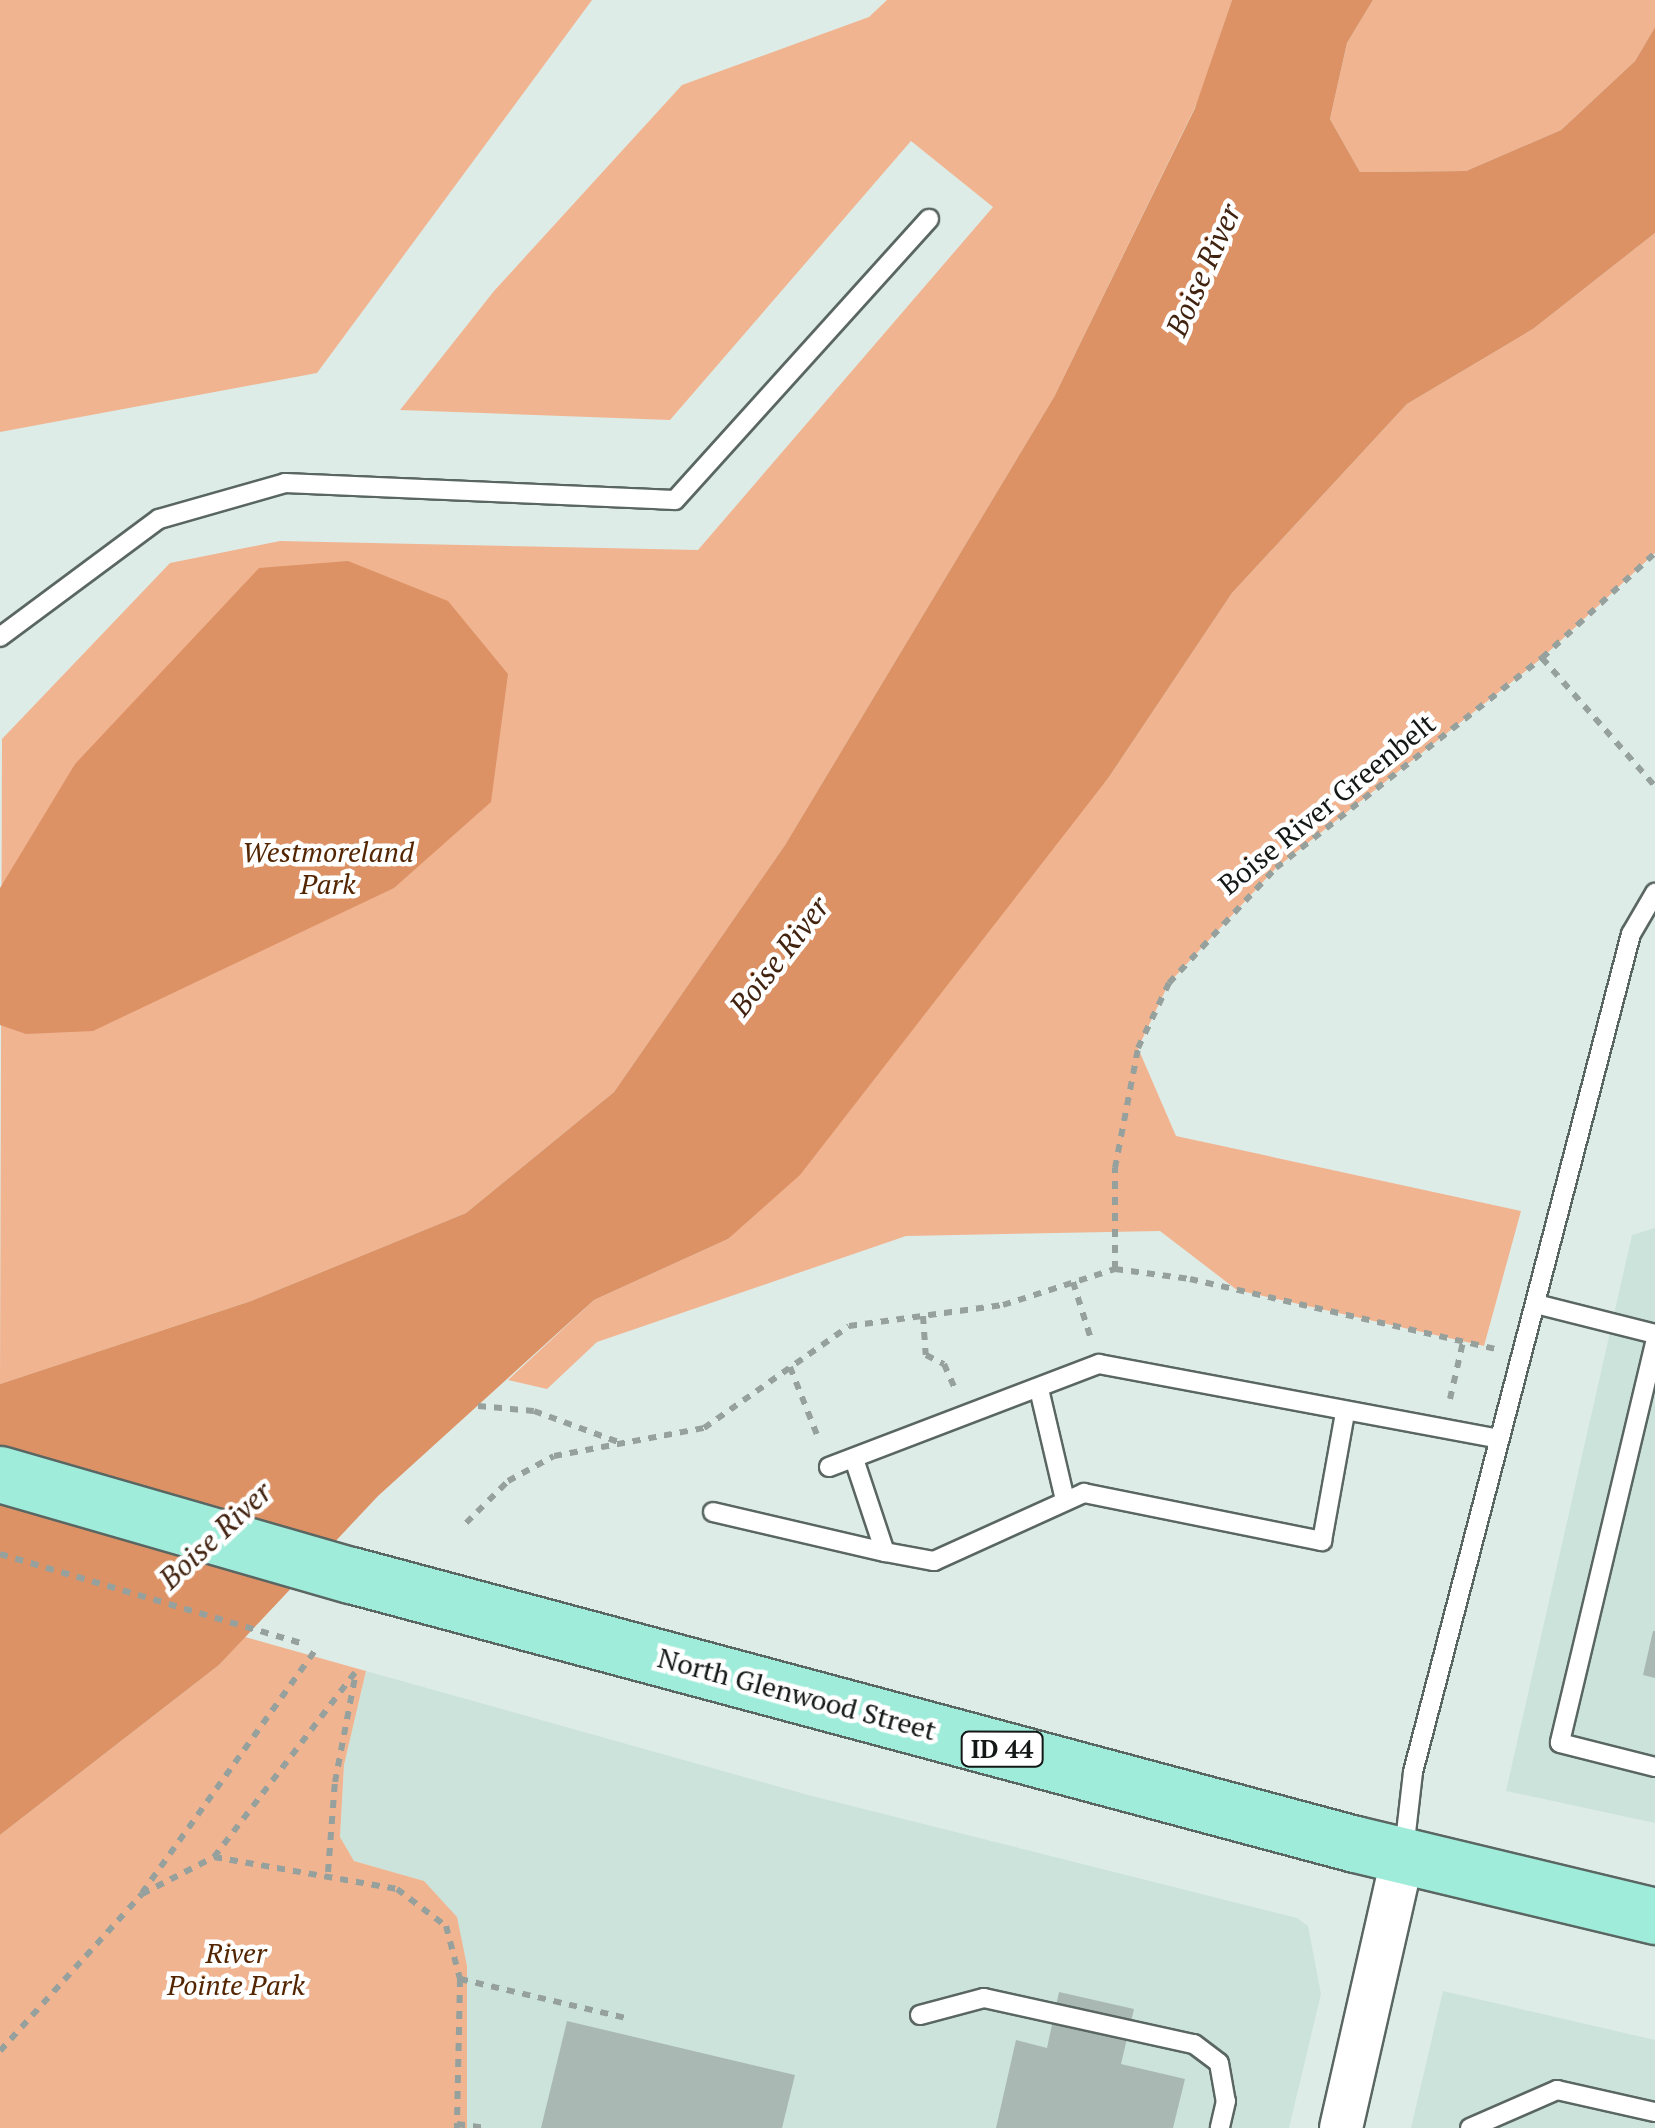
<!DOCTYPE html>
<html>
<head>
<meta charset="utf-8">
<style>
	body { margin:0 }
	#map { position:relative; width:1655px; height:2128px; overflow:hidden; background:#deece7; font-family:"PT Serif",serif }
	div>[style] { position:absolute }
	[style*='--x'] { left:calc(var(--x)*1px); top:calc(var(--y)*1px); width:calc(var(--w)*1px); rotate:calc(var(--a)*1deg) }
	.built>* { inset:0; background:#cce3db }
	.green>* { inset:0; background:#f1b491 }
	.water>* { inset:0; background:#dc9265 }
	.building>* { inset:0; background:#aab8b3 }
	.path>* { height:6px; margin-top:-3px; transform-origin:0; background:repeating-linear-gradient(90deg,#96a19d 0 8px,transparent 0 16px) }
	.roads { filter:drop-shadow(2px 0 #5a6662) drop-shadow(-2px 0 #5a6662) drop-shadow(0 2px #5a6662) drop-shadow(0 -2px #5a6662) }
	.service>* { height:18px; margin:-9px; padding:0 9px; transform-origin:9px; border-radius:9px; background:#fff }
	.tertiary>* { height:42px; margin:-21px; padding:0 21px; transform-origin:21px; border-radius:21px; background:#fff }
	.primary>* { height:55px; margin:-27.5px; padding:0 27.5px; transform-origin:27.5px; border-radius:27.5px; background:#a0ecda }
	span { translate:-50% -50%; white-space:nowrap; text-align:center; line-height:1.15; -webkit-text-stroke:9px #fff; paint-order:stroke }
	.shield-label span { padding:2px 8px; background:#fff; border:2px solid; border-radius:8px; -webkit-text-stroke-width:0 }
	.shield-label { font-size:25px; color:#131816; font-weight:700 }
	.street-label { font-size:28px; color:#131816 }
	.park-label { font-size:28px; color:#542501; font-style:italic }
	.water-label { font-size:30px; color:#422310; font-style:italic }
</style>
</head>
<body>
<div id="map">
	<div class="built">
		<i style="clip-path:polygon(1655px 1228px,1655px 1823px,1506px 1791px,1632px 1235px)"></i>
		<i style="clip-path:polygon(366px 1671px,812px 1796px,1297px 1918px,1308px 1926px,1321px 1994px,1289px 2128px,467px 2128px,467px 1966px,456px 1917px,423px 1881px,354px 1861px,340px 1837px,344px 1765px)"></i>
		<i style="clip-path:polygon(1443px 1991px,1655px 2040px,1655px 2128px,1411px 2128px)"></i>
	</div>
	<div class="green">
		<i style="clip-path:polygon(0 0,592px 0,317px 373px,0 432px)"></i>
		<i style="clip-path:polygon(887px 0,1232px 0,1198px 101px,1054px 397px,785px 845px,614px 1092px,466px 1213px,251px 1301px,0 1384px,2px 739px,170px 563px,280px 541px,698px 550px,993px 207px,911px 141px,670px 420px,400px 410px,494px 291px,682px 85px,869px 17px)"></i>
		<i style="clip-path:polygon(1373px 0,1655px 0,1655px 27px,1635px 61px,1561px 130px,1466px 171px,1360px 172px,1330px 119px,1347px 43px)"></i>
		<i style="clip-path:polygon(1655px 233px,1655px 553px,1542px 658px,1276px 868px,1169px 983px,1138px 1048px,1176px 1136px,1521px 1211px,1484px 1346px,1237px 1290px,1160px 1231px,906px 1236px,597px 1342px,547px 1389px,508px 1380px,594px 1300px,728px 1239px,1109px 777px,1232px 593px,1407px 404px,1533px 329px)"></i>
		<i style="clip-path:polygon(245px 1637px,366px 1671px,344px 1765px,340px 1837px,354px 1861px,424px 1881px,457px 1917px,467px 1966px,467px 2128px,0 2128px,0 1835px,219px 1665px)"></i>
	</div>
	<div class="water">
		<i style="clip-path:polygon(1232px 0,1373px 0,1347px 43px,1330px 119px,1360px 172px,1466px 171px,1561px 130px,1635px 61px,1655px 27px,1655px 233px,1533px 329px,1407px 404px,1232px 593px,1109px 777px,800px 1175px,728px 1239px,594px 1300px,378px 1496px,219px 1665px,0 1835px,0 1384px,251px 1301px,466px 1213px,614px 1092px,785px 845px,1054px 397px,1195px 108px)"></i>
		<i style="clip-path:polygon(348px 561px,448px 601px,508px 674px,491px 802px,394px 888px,93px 1031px,26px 1034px,0 1025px,0 888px,75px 764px,259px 568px)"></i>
	</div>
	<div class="building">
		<i style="clip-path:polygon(1653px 1631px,1655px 1631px,1655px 1678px,1643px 1675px)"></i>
		<i style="clip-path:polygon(1059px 1992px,1134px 2009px,1121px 2064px,1185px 2079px,1173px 2128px,996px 2128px,1016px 2040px,1047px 2048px)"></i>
		<i style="clip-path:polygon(567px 2021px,795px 2075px,782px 2128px,541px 2128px)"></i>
	</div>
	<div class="path">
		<i style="--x:1542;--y:658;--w:171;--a:48.6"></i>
		<i style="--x:1115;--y:1269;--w:76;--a:7.6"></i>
		<i style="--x:1190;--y:1279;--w:313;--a:12.9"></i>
		<i style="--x:1073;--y:1282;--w:60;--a:72.5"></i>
		<i style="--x:923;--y:1316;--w:39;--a:86"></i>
		<i style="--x:926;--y:1355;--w:20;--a:27"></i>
		<i style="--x:944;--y:1364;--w:30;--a:66"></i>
		<i style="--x:790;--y:1367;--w:79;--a:68.3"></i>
		<i style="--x:1450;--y:1399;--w:58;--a:-77.2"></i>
		<i style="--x:478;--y:1406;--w:56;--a:5.1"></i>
		<i style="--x:534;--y:1411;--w:93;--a:20.2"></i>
		<i style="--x:466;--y:1523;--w:59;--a:-45"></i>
		<i style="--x:508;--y:1481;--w:52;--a:-28.5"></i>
		<i style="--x:554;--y:1456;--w:153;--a:-10.6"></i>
		<i style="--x:704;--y:1428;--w:177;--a:-35.1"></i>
		<i style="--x:849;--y:1326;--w:155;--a:-7.8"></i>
		<i style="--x:1003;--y:1305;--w:118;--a:-17.8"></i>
		<i style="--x:1115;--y:1269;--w:101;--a:-90"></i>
		<i style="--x:1115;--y:1168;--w:122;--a:-79.1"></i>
		<i style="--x:1138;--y:1048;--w:72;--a:-64.5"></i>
		<i style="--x:1169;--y:983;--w:157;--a:-47.1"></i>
		<i style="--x:1276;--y:868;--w:339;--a:-38.3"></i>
		<i style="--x:1542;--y:658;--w:154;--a:-42.9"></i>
		<i style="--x:0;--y:1554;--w:316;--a:16.5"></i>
		<i style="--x:214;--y:1857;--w:186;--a:9.9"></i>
		<i style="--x:397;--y:1889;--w:61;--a:37.1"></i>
		<i style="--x:446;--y:1926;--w:55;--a:75.2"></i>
		<i style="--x:460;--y:1979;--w:149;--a:91.2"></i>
		<i style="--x:328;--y:1872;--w:90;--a:-85.6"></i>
		<i style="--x:335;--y:1782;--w:112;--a:-79.2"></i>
		<i style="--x:142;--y:1893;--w:301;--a:-54.5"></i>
		<i style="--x:460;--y:1979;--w:171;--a:13.2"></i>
		<i style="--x:0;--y:2051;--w:212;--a:-47.9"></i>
		<i style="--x:142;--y:1894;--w:81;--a:-27.2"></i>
		<i style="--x:214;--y:1857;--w:234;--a:-52.6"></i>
		<i style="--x:457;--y:2124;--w:27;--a:8"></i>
	</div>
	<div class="roads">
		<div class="service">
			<i style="--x:0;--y:637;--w:198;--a:-36.6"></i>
			<i style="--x:159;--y:519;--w:131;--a:-15.9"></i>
			<i style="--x:285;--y:483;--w:390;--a:2.5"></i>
			<i style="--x:675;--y:500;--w:379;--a:-47.9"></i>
			<i style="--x:1536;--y:1304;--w:123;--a:14.1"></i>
			<i style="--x:1655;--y:1343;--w:411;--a:103.4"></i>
			<i style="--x:1560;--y:1743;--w:98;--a:14.2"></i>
			<i style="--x:1039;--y:1389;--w:114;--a:76.8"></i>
			<i style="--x:854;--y:1459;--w:98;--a:71.6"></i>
			<i style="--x:885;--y:1552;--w:50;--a:10.4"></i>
			<i style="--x:934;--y:1561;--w:165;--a:-24.4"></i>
			<i style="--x:1084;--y:1493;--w:243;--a:11.4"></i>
			<i style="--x:1322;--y:1541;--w:130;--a:-79.8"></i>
			<i style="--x:829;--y:1467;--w:289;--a:-20.9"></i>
			<i style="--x:1099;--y:1364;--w:407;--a:10.6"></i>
			<i style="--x:713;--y:1512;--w:177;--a:13.1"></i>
			<i style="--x:1404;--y:1850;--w:79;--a:-83.4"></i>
			<i style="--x:1413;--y:1772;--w:866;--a:-75.42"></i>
			<i style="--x:1631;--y:934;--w:48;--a:-59.7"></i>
			<i style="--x:920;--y:2015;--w:66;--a:-14.9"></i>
			<i style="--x:984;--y:1998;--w:215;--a:12.4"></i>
			<i style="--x:1194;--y:2044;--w:31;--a:37"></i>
			<i style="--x:1219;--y:2063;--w:39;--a:80"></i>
			<i style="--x:1226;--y:2101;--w:28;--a:103"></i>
			<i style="--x:1470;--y:2128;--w:95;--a:-23.6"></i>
			<i style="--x:1557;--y:2090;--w:100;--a:12.7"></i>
		</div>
		<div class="tertiary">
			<i style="--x:1341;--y:2128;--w:279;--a:-77.2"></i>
		</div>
		<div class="primary">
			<i style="--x:0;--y:1474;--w:365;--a:16.1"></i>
			<i style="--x:351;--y:1575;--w:1039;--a:15"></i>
			<i style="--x:1355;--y:1844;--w:309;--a:13.5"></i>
		</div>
	</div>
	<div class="shield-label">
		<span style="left:1002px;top:1749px">ID 44</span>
	</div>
	<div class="street-label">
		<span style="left:1327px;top:804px;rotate:-39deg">Boise River Greenbelt</span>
		<span style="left:797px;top:1694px;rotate:15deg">North Glenwood Street</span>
	</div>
	<div class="park-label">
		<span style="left:328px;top:868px">Westmoreland<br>Park</span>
		<span style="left:236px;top:1969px">River<br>Pointe Park</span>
	</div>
	<div class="water-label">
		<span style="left:1203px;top:270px;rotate:-66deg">Boise River</span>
		<span style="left:779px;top:956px;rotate:-52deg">Boise River</span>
		<span style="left:215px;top:1535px;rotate:-43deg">Boise River</span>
	</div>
</div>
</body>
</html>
